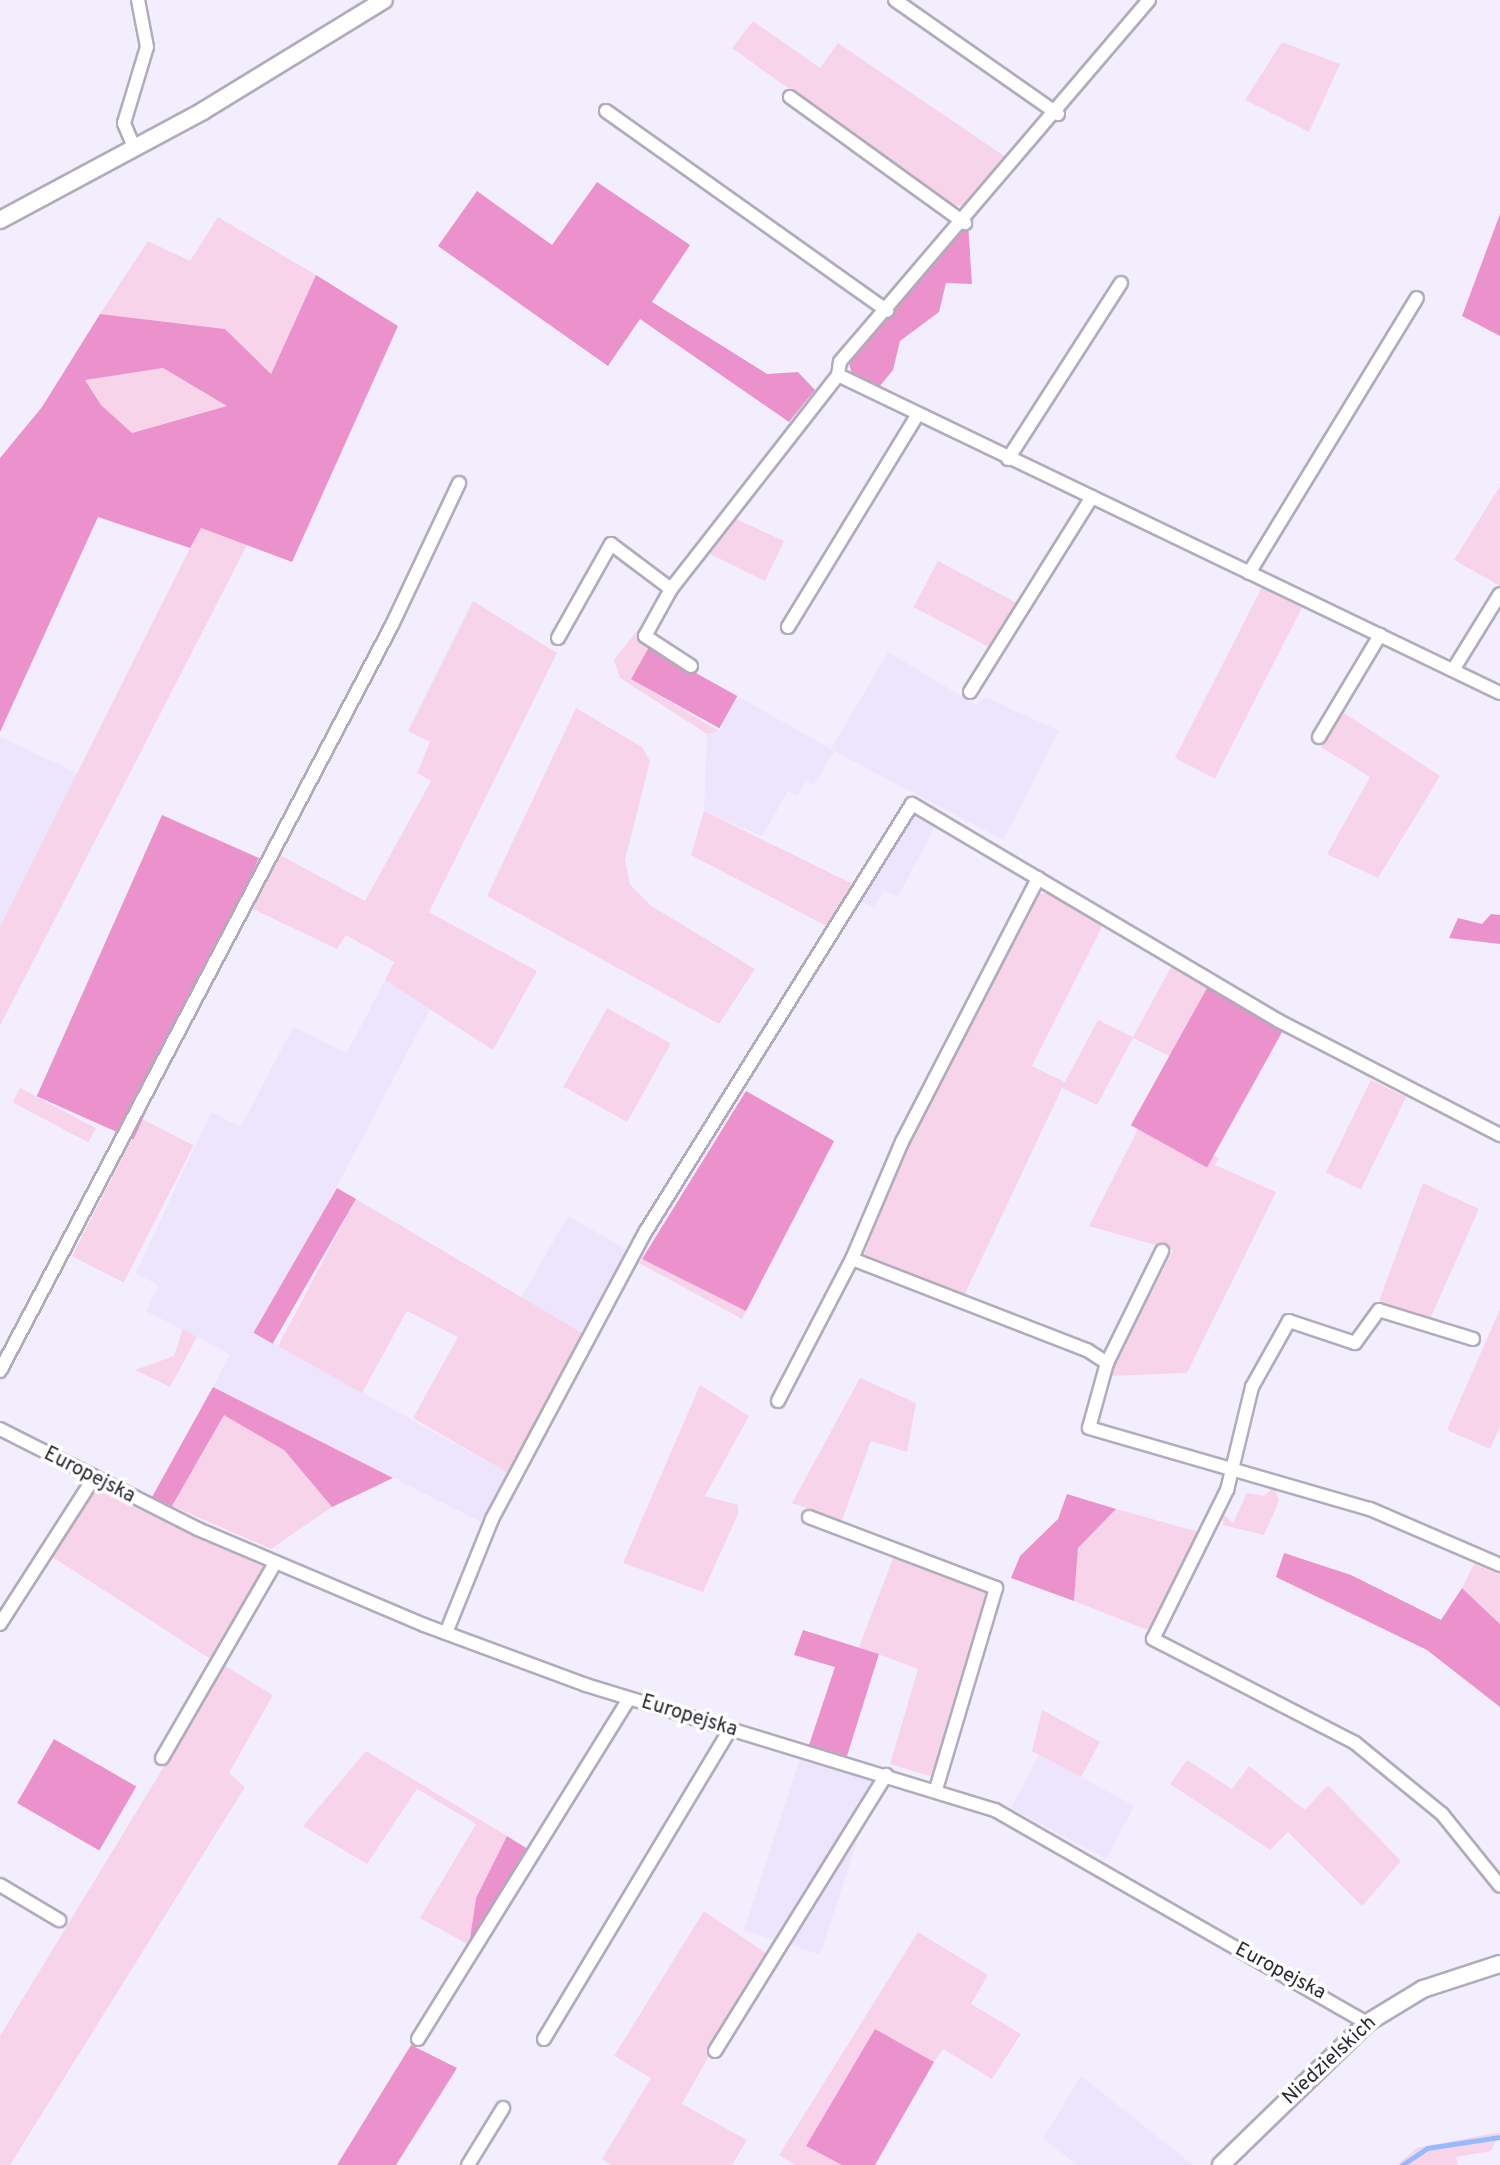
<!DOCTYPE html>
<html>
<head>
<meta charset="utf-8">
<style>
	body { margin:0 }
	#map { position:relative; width:1500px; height:2165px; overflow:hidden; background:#f3eefe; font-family:Overpass,sans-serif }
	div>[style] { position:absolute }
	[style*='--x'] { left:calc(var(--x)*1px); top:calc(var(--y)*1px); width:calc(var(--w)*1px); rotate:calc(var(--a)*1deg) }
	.built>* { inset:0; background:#ede5fd; transform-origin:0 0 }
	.green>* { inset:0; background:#f8d4ea; transform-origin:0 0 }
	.forest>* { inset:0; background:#eb92cd; transform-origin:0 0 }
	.stream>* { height:5px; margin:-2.5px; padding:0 2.5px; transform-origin:2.5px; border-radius:2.5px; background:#95bbfd }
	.roads { filter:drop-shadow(2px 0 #b1acbb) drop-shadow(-2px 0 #b1acbb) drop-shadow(0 2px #b1acbb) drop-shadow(0 -2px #b1acbb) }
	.minor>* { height:12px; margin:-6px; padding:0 6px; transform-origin:6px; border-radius:6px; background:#fff }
	.tertiary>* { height:16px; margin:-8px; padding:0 8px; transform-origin:8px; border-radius:8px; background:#fff }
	span { translate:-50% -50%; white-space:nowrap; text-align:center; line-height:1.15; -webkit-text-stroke:7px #fff; paint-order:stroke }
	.street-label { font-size:20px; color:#2b292f }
</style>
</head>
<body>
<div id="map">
	<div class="built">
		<i style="clip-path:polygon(888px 652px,976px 705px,986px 697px,1059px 731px,1003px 840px,834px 751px,814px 785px,806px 782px,798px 796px,788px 791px,762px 836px,704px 811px,707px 734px,719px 731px,737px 696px,831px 749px)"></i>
		<i style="clip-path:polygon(0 737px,78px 773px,0 927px)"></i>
		<i style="clip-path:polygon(911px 813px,936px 824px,898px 897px,884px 890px,874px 908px,861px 901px)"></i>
		<i style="clip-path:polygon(385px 980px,430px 1009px,259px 1335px,513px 1476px,485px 1524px,213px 1387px,230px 1354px,146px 1311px,159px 1286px,136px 1273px,211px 1112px,241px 1127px,293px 1027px,347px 1053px)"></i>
		<i style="left:568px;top:1216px;width:69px;height:95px;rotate:30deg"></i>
		<i style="left:1039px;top:1755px;width:108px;height:60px;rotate:28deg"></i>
		<i style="left:800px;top:1758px;width:80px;height:181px;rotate:18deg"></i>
		<i style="clip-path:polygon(1081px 2076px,1193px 2165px,1077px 2165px,1043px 2138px)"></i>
	</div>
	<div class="green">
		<i style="clip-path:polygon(753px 21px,820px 68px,838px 43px,1007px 158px,971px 205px,953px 206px,732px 48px)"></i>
		<i style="clip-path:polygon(1282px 42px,1340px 64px,1309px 132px,1245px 100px)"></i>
		<i style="clip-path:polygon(218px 217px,316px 275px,271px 374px,225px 329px,100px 314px,148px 241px,190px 261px)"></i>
		<i style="clip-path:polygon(163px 368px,228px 406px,132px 433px,101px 405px,84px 379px)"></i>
		<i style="clip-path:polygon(1500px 486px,1500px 586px,1454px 560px)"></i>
		<i style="clip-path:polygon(734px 518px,784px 541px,765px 581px,708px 553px)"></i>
		<i style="clip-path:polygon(200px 528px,247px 545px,0 1026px,0 927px)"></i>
		<i style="left:938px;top:561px;width:91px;height:52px;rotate:28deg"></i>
		<i style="left:1262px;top:587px;width:45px;height:192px;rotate:27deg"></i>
		<i style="clip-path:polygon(473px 601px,557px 653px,429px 912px,537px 971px,493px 1050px,385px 980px,394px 962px,346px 935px,337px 949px,251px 908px,280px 855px,365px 901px,431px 781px,417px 773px,430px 742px,408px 731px)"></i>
		<i style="clip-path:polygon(636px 632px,649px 647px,633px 680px,719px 731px,707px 734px,620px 678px,614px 660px)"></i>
		<i style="clip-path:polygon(576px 708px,642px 747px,650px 761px,625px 860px,630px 885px,650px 905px,755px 969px,719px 1024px,487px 896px)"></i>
		<i style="clip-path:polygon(1344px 713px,1440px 776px,1378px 878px,1327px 854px,1370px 777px,1321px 747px)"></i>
		<i style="clip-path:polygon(704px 811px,857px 886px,830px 928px,691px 855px)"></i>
		<i style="clip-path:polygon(1051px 893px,1103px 925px,1032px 1066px,1065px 1082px,1098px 1020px,1133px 1037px,1171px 967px,1207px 988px,1173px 1058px,1133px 1038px,1097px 1105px,1062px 1088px,964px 1296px,864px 1255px,905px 1150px,1035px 894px)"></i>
		<i style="left:607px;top:1008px;width:73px;height:90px;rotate:29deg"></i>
		<i style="left:1371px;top:1080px;width:39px;height:103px;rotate:26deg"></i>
		<i style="left:20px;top:1088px;width:86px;height:16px;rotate:28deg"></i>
		<i style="left:142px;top:1119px;width:58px;height:154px;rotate:27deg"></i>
		<i style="clip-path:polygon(1138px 1129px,1219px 1158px,1215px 1165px,1276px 1192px,1187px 1373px,1109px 1376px,1173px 1250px,1089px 1226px)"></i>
		<i style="clip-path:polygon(1423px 1183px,1479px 1209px,1430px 1319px,1379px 1301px)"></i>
		<i style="clip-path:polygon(356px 1199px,585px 1335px,513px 1476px,413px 1418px,458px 1337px,407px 1311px,362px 1393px,278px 1346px)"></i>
		<i style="clip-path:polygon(642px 1259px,746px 1311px,742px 1319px,639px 1263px)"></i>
		<i style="clip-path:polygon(1500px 1309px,1500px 1427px,1490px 1449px,1447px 1430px)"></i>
		<i style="clip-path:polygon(183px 1329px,197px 1337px,170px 1387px,135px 1370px,174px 1356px)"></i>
		<i style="clip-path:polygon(860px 1378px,916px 1403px,907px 1452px,871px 1441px,842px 1520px,792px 1503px)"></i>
		<i style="clip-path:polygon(700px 1385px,749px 1416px,705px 1496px,738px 1505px,738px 1514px,703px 1592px,623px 1563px)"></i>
		<i style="clip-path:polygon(224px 1414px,284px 1450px,332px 1507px,271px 1549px,172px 1506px)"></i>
		<i style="clip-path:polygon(1274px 1487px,1279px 1501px,1264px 1535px,1223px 1525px,1222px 1513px,1233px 1523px,1247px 1493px,1264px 1496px)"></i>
		<i style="clip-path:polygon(93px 1488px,264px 1567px,215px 1662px,51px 1556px)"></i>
		<i style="clip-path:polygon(1116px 1509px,1199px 1532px,1150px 1631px,1074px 1601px,1078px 1548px)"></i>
		<i style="clip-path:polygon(895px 1553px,984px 1590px,986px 1597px,933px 1777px,890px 1764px,918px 1669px,859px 1647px)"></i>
		<i style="clip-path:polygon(1474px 1564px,1500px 1575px,1500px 1624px,1462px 1588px)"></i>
		<i style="clip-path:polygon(225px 1666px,273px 1695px,229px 1773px,245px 1787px,10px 2165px,0 2165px,0 2036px)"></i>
		<i style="clip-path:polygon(1042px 1710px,1100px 1742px,1081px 1777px,1032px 1751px)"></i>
		<i style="clip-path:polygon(366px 1751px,507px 1836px,476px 1898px,469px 1945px,420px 1918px,476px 1824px,417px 1789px,367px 1864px,303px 1826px)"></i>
		<i style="clip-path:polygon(1187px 1760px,1232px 1789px,1249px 1766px,1305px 1810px,1328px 1785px,1401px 1861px,1362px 1906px,1288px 1832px,1270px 1850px,1170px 1784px)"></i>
		<i style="clip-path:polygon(704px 1911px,766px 1953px,682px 2104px,747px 2140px,732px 2165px,611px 2165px,602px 2159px,651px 2078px,614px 2056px)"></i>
		<i style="clip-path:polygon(918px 1932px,988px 1975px,971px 2004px,1021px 2034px,992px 2079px,943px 2049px,934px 2062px,875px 2029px,806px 2146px,842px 2165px,795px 2165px,779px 2155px)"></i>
		<i style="clip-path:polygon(1500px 2132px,1491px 2151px,1456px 2157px,1458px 2165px,1397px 2165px,1417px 2148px)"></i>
	</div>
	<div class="forest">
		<i style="clip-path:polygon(597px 182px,690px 245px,652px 302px,767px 374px,798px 372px,815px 390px,789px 422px,640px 319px,608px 366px,438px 246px,477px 191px,552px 245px)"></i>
		<i style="clip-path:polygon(1500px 214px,1500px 336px,1462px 316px)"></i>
		<i style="clip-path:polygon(968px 223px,972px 284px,946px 283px,939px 312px,900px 341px,893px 370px,879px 387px,852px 375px,849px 363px)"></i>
		<i style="clip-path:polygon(evenodd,316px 275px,398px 326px,292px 562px,201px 528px,190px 548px,98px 517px,0 732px,0 458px,42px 407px,100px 314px,225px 329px,271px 374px,316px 275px,163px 368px,227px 406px,132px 433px,101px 405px,85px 380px,163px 368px)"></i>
		<i style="left:649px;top:647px;width:101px;height:37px;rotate:29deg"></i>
		<i style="left:162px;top:815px;width:106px;height:308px;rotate:24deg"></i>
		<i style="clip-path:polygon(1491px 914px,1500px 915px,1500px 944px,1449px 938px,1458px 918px,1482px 924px)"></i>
		<i style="left:1207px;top:988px;width:87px;height:157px;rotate:29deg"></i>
		<i style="clip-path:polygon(746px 1091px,834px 1141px,746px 1311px,642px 1259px)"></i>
		<i style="left:337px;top:1188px;width:22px;height:167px;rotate:30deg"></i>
		<i style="clip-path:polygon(213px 1387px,393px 1478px,332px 1507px,284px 1450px,224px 1415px,172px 1506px,152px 1497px)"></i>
		<i style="clip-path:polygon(1067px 1494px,1116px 1509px,1078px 1548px,1074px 1601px,1011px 1578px,1020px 1556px,1058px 1519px)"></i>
		<i style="clip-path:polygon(1284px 1553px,1351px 1575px,1441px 1620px,1462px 1588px,1500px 1624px,1500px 1707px,1427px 1650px,1276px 1577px)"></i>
		<i style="clip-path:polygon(803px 1630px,879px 1654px,847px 1756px,809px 1745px,835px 1667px,794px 1655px)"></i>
		<i style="left:54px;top:1739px;width:95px;height:74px;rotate:30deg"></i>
		<i style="clip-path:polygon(507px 1836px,531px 1851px,469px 1945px,476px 1898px)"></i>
		<i style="clip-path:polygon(875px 2029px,934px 2062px,875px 2165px,842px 2165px,806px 2146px)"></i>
		<i style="clip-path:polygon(411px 2045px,457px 2068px,396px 2165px,337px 2165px)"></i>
	</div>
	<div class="stream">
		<i style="--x:1402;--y:2165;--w:30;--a:-34"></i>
		<i style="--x:1427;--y:2148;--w:74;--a:-8.6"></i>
	</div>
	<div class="roads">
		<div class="minor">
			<i style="--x:895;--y:0;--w:199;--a:35"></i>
			<i style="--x:1149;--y:0;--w:476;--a:130.5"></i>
			<i style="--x:840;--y:362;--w:13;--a:99"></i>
			<i style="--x:838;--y:375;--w:734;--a:25.66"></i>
			<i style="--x:790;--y:97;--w:216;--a:35.8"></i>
			<i style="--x:606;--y:111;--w:345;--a:35.4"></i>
			<i style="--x:134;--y:147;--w:26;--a:-113"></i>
			<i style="--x:124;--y:123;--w:79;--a:-73.2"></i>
			<i style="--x:147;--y:47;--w:48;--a:-100.8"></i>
			<i style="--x:1008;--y:459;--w:209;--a:-57.3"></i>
			<i style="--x:1249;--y:573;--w:322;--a:-58.6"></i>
			<i style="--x:788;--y:627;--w:247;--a:-58.6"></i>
			<i style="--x:558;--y:638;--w:108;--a:-60.6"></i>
			<i style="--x:611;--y:544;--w:75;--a:36.9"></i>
			<i style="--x:691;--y:666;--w:55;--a:-146.9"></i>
			<i style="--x:645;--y:636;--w:54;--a:-61"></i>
			<i style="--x:671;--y:589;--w:271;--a:-52"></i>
			<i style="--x:1453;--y:670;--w:89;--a:-58.3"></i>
			<i style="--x:970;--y:692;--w:230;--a:-58"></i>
			<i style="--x:1319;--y:737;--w:119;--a:-59.1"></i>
			<i style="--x:852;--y:1259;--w:127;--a:-66.9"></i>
			<i style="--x:902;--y:1142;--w:297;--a:-62.7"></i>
			<i style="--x:1473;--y:1339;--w:98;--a:-162.9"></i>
			<i style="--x:1379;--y:1310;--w:41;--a:126"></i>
			<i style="--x:1355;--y:1343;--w:70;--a:-161.6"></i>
			<i style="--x:1289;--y:1321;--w:76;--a:119.3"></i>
			<i style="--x:1252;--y:1387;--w:106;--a:103.6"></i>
			<i style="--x:1227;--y:1490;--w:166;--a:116.4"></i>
			<i style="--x:1153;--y:1639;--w:227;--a:27.2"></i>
			<i style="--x:1355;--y:1743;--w:112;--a:39.2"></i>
			<i style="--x:1442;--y:1814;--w:92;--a:51.1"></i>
			<i style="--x:1107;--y:1363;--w:125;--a:-63.8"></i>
			<i style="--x:0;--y:1371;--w:843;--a:-62.28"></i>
			<i style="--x:392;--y:625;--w:157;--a:-64.7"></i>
			<i style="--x:778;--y:1401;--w:160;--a:-62.5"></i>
			<i style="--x:852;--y:1259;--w:252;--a:21.2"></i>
			<i style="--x:1087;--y:1350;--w:24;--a:33"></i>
			<i style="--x:1107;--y:1363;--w:67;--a:105.5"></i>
			<i style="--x:1089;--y:1428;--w:292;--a:16.1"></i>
			<i style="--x:1370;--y:1509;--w:142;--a:23.3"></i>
			<i style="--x:0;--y:1429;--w:222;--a:26.8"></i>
			<i style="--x:198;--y:1529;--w:246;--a:23"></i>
			<i style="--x:424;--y:1625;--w:173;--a:20.3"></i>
			<i style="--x:586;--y:1685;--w:428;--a:17"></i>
			<i style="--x:995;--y:1810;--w:429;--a:29.8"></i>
			<i style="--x:809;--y:1517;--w:200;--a:20.8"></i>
			<i style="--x:996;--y:1588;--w:210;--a:106.6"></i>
			<i style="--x:0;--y:1624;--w:172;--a:-57.3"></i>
			<i style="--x:446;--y:1633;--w:123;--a:-68"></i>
			<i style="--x:492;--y:1519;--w:327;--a:-61.9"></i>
			<i style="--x:646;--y:1231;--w:503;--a:-58.08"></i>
			<i style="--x:912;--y:804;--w:426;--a:30.6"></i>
			<i style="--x:1279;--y:1021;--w:249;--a:27.3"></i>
			<i style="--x:162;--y:1758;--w:225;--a:-59.9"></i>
			<i style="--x:0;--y:1885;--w:69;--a:30.7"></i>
			<i style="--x:418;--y:2039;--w:400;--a:-58.2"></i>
			<i style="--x:544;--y:2039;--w:361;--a:-59"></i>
			<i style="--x:715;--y:2051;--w:325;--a:-58.2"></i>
			<i style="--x:468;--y:2165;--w:67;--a:-58.4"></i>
		</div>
		<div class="tertiary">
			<i style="--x:0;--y:220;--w:230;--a:-28.2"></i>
			<i style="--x:203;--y:111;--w:212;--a:-31.5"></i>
			<i style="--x:1221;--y:2165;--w:204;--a:-44.2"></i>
			<i style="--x:1367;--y:2023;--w:66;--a:-31.3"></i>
			<i style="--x:1423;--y:1989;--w:81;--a:-18"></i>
		</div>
	</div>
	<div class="street-label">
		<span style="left:89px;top:1476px;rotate:27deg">Europejska</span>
		<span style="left:689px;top:1717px;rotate:17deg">Europejska</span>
		<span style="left:1280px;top:1972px;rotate:28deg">Europejska</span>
		<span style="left:1330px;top:2061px;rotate:-43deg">Niedzielskich</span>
	</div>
</div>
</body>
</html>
